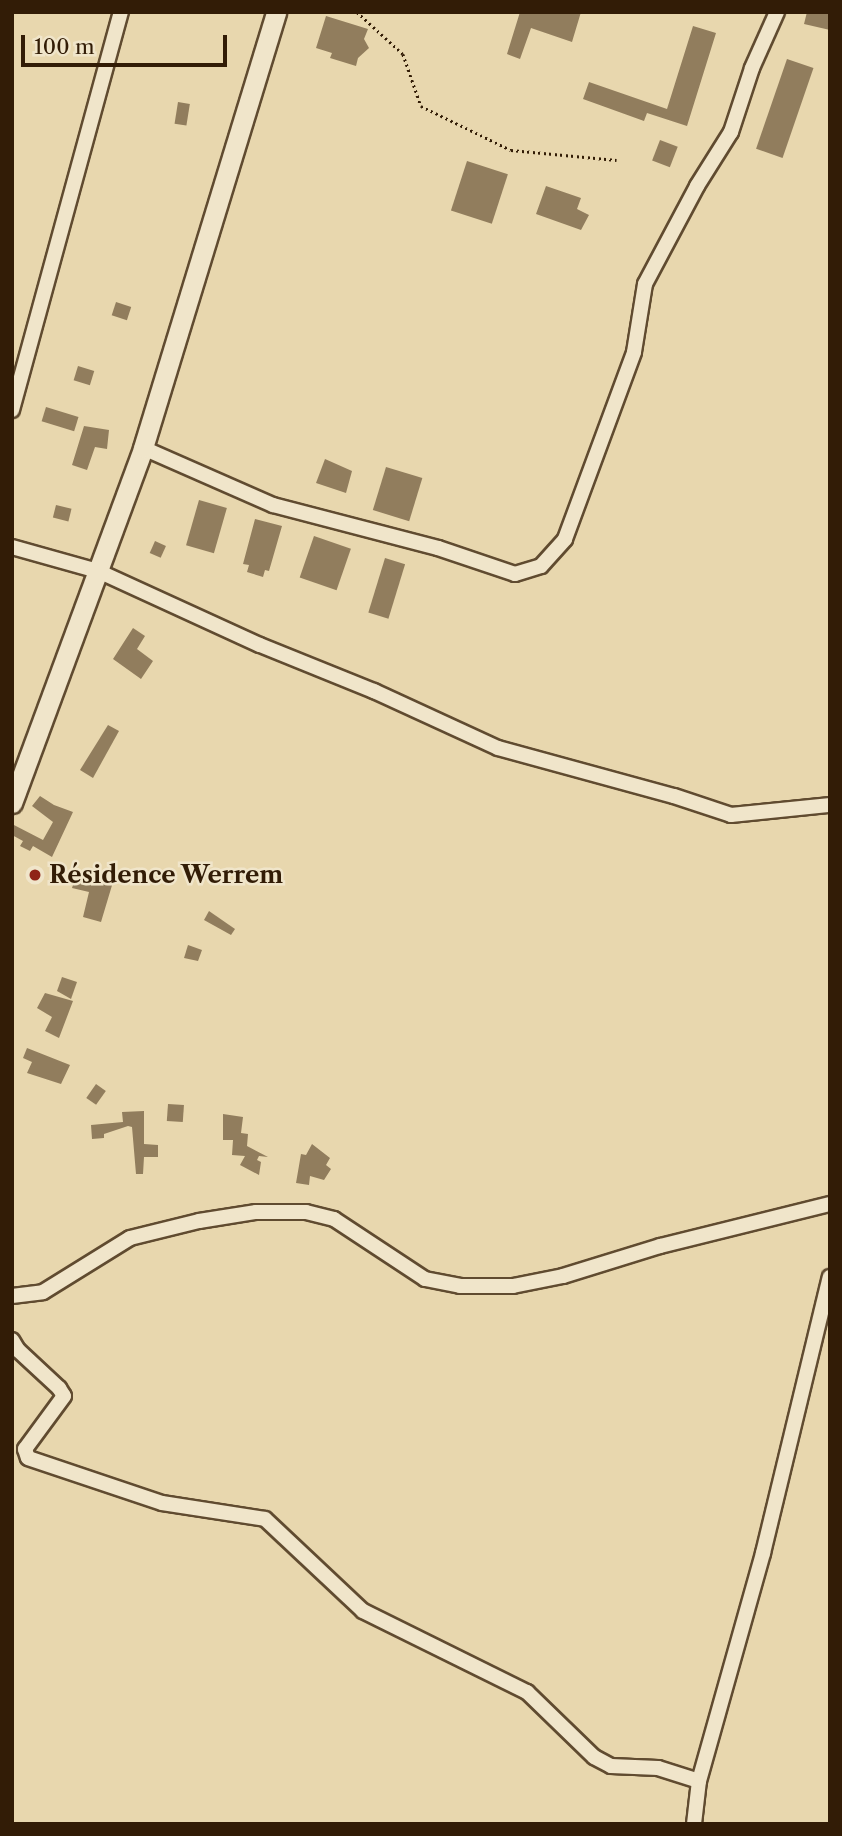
<!DOCTYPE html>
<html>
<head>
<meta charset="utf-8">
<style>
	body { margin:0 }
	#map { position:relative; width:842px; height:1836px; overflow:hidden; background:#e8d7ae; font-family:"Libre Caslon Text",serif }
	div>[style] { position:absolute }
	[style*='--x'] { left:calc(var(--x)*1px); top:calc(var(--y)*1px); width:calc(var(--w)*1px); rotate:calc(var(--a)*1deg) }
	.building>* { inset:0; background:#917d5d; transform-origin:0 0 }
	.path>* { height:2.5px; margin-top:-1.25px; transform-origin:0; background:repeating-linear-gradient(90deg,#321c06 0 2px,transparent 0 5.5px) }
	.roads { filter:drop-shadow(2px 0 #604b30) drop-shadow(-2px 0 #604b30) drop-shadow(0 2px #604b30) drop-shadow(0 -2px #604b30) }
	.street>* { height:14px; margin:-7px; padding:0 7px; transform-origin:7px; border-radius:7px; background:#f0e5ca }
	.secondary>* { height:19px; margin:-9.5px; padding:0 9.5px; transform-origin:9.5px; border-radius:9.5px; background:#f0e5ca }
	.dots>* { width:19px; height:19px; translate:-50% -50%; box-sizing:border-box; border:4px solid #f0e5ca; border-radius:50% }
	span { translate:-50% -50%; white-space:nowrap; text-align:center; line-height:1.15; -webkit-text-stroke:5px #f0e5ca; paint-order:stroke }
	.poi-label { font-size:24px; color:#321c06; font-weight:700 }
	.left { translate:0 -50%; text-align:left }
	.frame { position:absolute; inset:0; border:14px solid #321c06; pointer-events:none }
	.scale { position:absolute; left:21px; top:35px; width:206px; height:32px; box-sizing:border-box; border:4px solid #321c06; border-top:0; padding-left:9px; font-size:21px; line-height:24px; white-space:nowrap; color:#321c06; -webkit-text-stroke:5px #f0e5ca; paint-order:stroke }
</style>
</head>
<body>
<div id="map">
	<div class="building">
		<i style="clip-path:polygon(520px 12px,581px 12px,572px 42px,531px 28px,520px 59px,507px 54px)"></i>
		<i style="clip-path:polygon(807px 12px,830px 12px,830px 30px,804px 24px)"></i>
		<i style="clip-path:polygon(326px 16px,368px 29px,364px 39px,369px 48px,358px 58px,356px 66px,330px 58px,332px 53px,316px 48px)"></i>
		<i style="clip-path:polygon(693px 26px,716px 33px,687px 126px,647px 113px,644px 121px,583px 99px,589px 82px,667px 109px)"></i>
		<i style="left:787px;top:59px;width:28px;height:95px;rotate:19deg"></i>
		<i style="left:178px;top:102px;width:12px;height:22px;rotate:9deg"></i>
		<i style="left:660px;top:140px;width:19px;height:22px;rotate:21deg"></i>
		<i style="left:467px;top:161px;width:43px;height:52px;rotate:18deg"></i>
		<i style="clip-path:polygon(546px 186px,581px 198px,577px 209px,589px 215px,581px 230px,536px 214px)"></i>
		<i style="left:116px;top:302px;width:16px;height:14px;rotate:18deg"></i>
		<i style="left:78px;top:366px;width:17px;height:15px;rotate:17deg"></i>
		<i style="left:46px;top:407px;width:34px;height:15px;rotate:17deg"></i>
		<i style="clip-path:polygon(84px 426px,109px 430px,107px 449px,95px 447px,87px 470px,72px 465px)"></i>
		<i style="clip-path:polygon(325px 459px,352px 471px,346px 493px,316px 483px)"></i>
		<i style="left:386px;top:467px;width:38px;height:45px;rotate:17deg"></i>
		<i style="left:199px;top:500px;width:29px;height:47px;rotate:16deg"></i>
		<i style="left:56px;top:505px;width:16px;height:13px;rotate:14deg"></i>
		<i style="clip-path:polygon(255px 519px,282px 526px,269px 571px,265px 570px,263px 577px,247px 572px,249px 565px,243px 564px)"></i>
		<i style="left:314px;top:536px;width:39px;height:44px;rotate:19deg"></i>
		<i style="left:155px;top:541px;width:12px;height:13px;rotate:24deg"></i>
		<i style="left:385px;top:558px;width:21px;height:57px;rotate:17deg"></i>
		<i style="clip-path:polygon(133px 628px,145px 636px,137px 649px,153px 661px,141px 679px,113px 659px)"></i>
		<i style="clip-path:polygon(108px 725px,119px 731px,93px 778px,80px 770px)"></i>
		<i style="clip-path:polygon(40px 796px,54px 805px,73px 812px,52px 857px,33px 846px,30px 851px,20px 846px,23px 841px,12px 835px,12px 824px,43px 840px,53px 822px,32px 806px)"></i>
		<i style="clip-path:polygon(77px 872px,113px 882px,101px 922px,83px 917px,89px 892px,72px 888px)"></i>
		<i style="clip-path:polygon(209px 911px,235px 929px,231px 935px,204px 920px)"></i>
		<i style="clip-path:polygon(188px 945px,202px 950px,198px 961px,184px 958px)"></i>
		<i style="clip-path:polygon(62px 977px,77px 982px,71px 999px,57px 991px)"></i>
		<i style="clip-path:polygon(45px 993px,73px 1001px,59px 1038px,45px 1031px,52px 1017px,37px 1008px)"></i>
		<i style="clip-path:polygon(27px 1048px,70px 1065px,61px 1084px,27px 1073px,32px 1062px,23px 1058px)"></i>
		<i style="left:96px;top:1084px;width:12px;height:17px;rotate:35deg"></i>
		<i style="left:168px;top:1104px;width:16px;height:17px;rotate:4deg"></i>
		<i style="clip-path:polygon(144px 1111px,144px 1144px,158px 1145px,158px 1157px,144px 1157px,143px 1174px,136px 1174px,132px 1127px,128px 1126px,104px 1134px,104px 1138px,92px 1139px,91px 1125px,123px 1122px,122px 1112px)"></i>
		<i style="clip-path:polygon(223px 1114px,243px 1117px,241px 1133px,248px 1134px,247px 1146px,268px 1157px,259px 1156px,257px 1160px,261px 1162px,259px 1175px,240px 1165px,245px 1156px,232px 1155px,233px 1140px,223px 1140px)"></i>
		<i style="clip-path:polygon(312px 1144px,330px 1158px,326px 1165px,331px 1169px,324px 1180px,310px 1176px,309px 1185px,296px 1183px,301px 1154px,306px 1155px)"></i>
	</div>
	<div class="path">
		<i style="--x:357;--y:12;--w:62;--a:42.4"></i>
		<i style="--x:403;--y:54;--w:55;--a:70.9"></i>
		<i style="--x:421;--y:106;--w:100;--a:26.1"></i>
		<i style="--x:511;--y:150;--w:106;--a:5.4"></i>
	</div>
	<div class="roads">
		<div class="street">
			<i style="--x:12;--y:410;--w:413;--a:-74.7"></i>
			<i style="--x:143;--y:448;--w:142;--a:23.7"></i>
			<i style="--x:273;--y:505;--w:171;--a:14.6"></i>
			<i style="--x:438;--y:548;--w:81;--a:18.7"></i>
			<i style="--x:515;--y:574;--w:27;--a:-17"></i>
			<i style="--x:541;--y:566;--w:36;--a:-48"></i>
			<i style="--x:565;--y:539;--w:199;--a:-69.7"></i>
			<i style="--x:634;--y:352;--w:69;--a:-80.8"></i>
			<i style="--x:645;--y:284;--w:111;--a:-62"></i>
			<i style="--x:697;--y:186;--w:64;--a:-57.8"></i>
			<i style="--x:731;--y:132;--w:67;--a:-71.8"></i>
			<i style="--x:752;--y:68;--w:61;--a:-65.9"></i>
			<i style="--x:12;--y:547;--w:89;--a:15.6"></i>
			<i style="--x:98;--y:571;--w:178;--a:24.6"></i>
			<i style="--x:260;--y:645;--w:123;--a:22"></i>
			<i style="--x:374;--y:691;--w:136;--a:24.7"></i>
			<i style="--x:498;--y:748;--w:182;--a:15.3"></i>
			<i style="--x:674;--y:796;--w:60;--a:18.4"></i>
			<i style="--x:731;--y:815;--w:100;--a:-5.8"></i>
			<i style="--x:12;--y:1296;--w:31;--a:-7"></i>
			<i style="--x:43;--y:1292;--w:102;--a:-31.8"></i>
			<i style="--x:130;--y:1238;--w:71;--a:-13.8"></i>
			<i style="--x:199;--y:1221;--w:58;--a:-9"></i>
			<i style="--x:256;--y:1212;--w:50;--a:0"></i>
			<i style="--x:306;--y:1212;--w:29;--a:14"></i>
			<i style="--x:334;--y:1219;--w:109;--a:33.4"></i>
			<i style="--x:425;--y:1279;--w:36;--a:11"></i>
			<i style="--x:460;--y:1286;--w:53;--a:0"></i>
			<i style="--x:513;--y:1286;--w:51;--a:-11.3"></i>
			<i style="--x:563;--y:1276;--w:102;--a:-17.2"></i>
			<i style="--x:660;--y:1246;--w:175;--a:-13.9"></i>
			<i style="--x:12;--y:1340;--w:12;--a:59"></i>
			<i style="--x:18;--y:1350;--w:56;--a:42.8"></i>
			<i style="--x:59;--y:1388;--w:9;--a:58"></i>
			<i style="--x:64;--y:1396;--w:66;--a:126.3"></i>
			<i style="--x:25;--y:1449;--w:9;--a:72"></i>
			<i style="--x:28;--y:1458;--w:141;--a:18.6"></i>
			<i style="--x:162;--y:1503;--w:104;--a:8.8"></i>
			<i style="--x:265;--y:1519;--w:134;--a:43.2"></i>
			<i style="--x:363;--y:1611;--w:183;--a:26.3"></i>
			<i style="--x:527;--y:1692;--w:93;--a:44.1"></i>
			<i style="--x:594;--y:1757;--w:19;--a:28"></i>
			<i style="--x:611;--y:1766;--w:47;--a:2.4"></i>
			<i style="--x:658;--y:1768;--w:43;--a:17.6"></i>
			<i style="--x:694;--y:1824;--w:43;--a:-83.4"></i>
			<i style="--x:699;--y:1781;--w:237;--a:-74.3"></i>
			<i style="--x:763;--y:1553;--w:284;--a:-76.4"></i>
		</div>
		<div class="secondary">
			<i style="--x:12;--y:803;--w:378;--a:-69.7"></i>
			<i style="--x:143;--y:448;--w:456;--a:-73"></i>
		</div>
	</div>
	<div class="dots">
		<i style="left:35px;top:875px;background:#8f2418"></i>
	</div>
	<div class="poi-label">
		<span class="left" style="left:49px;top:875px">Résidence Werrem</span>
	</div>
	<div class="frame"></div>
	<div class="scale">100 m</div>
</div>
</body>
</html>
